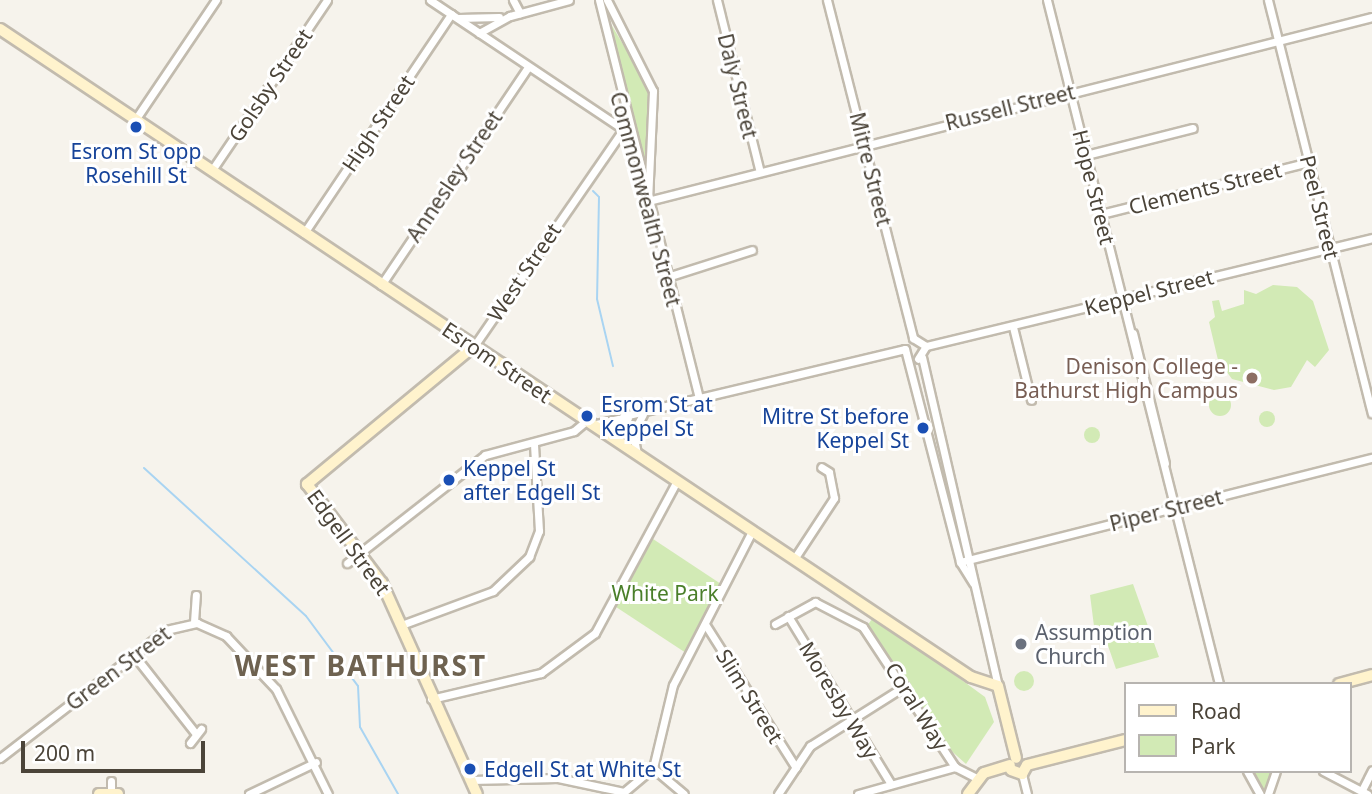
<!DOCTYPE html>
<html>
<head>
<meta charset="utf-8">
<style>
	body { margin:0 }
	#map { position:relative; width:1372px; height:794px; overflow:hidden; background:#f6f3ec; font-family:"Noto Sans",sans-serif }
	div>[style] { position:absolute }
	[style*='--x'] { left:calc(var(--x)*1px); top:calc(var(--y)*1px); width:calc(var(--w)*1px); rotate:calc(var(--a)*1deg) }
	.green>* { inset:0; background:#d2eab5 }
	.round { border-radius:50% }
	.stream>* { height:2px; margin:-1px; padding:0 1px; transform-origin:1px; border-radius:1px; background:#a9d4f2 }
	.roads { filter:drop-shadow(2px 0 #c2bbae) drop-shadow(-2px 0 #c2bbae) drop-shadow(0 2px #c2bbae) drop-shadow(0 -2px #c2bbae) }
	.street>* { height:7px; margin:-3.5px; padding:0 3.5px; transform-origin:3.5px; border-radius:3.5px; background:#fff }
	.secondary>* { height:10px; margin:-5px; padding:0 5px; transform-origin:5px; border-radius:5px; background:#fff3cd }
	.dots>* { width:19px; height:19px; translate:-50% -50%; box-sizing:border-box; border:4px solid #fff; border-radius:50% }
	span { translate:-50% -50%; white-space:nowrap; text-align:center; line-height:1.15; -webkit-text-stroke:6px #fff; paint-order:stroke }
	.street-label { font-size:21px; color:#4b4439 }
	.transit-label { font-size:21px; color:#164399 }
	.left { translate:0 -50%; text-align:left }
	.right { translate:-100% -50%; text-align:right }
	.education-label { font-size:21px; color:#785e54 }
	.park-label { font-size:21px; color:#4a7f2a }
	.worship-label { font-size:21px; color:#5b616d }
	.district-label { font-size:28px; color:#6e6250; font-weight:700; letter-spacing:2px }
	.legend { position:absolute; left:1124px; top:682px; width:228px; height:91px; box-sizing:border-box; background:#fff; border:2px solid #b7b4b0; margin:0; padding:9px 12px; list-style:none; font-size:21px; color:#4b4439 }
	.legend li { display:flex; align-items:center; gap:14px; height:35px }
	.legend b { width:35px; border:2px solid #b7b4b0 }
	.scale { position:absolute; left:21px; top:741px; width:184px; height:32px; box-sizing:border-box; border:4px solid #4b4439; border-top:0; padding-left:9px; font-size:21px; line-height:24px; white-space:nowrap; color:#4b4439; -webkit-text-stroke:5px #fff; paint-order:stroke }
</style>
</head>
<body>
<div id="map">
	<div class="green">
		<i style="clip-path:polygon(608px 19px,650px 90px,647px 172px,604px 21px)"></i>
		<i style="clip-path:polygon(1273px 285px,1297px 287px,1313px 301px,1329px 350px,1315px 367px,1307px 360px,1291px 387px,1274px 390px,1232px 379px,1218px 360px,1209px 322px,1215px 317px,1212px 301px,1219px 300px,1222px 311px,1244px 304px,1244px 290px,1256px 294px)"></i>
		<i class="round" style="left:1209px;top:394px;width:22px;height:22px"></i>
		<i class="round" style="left:1259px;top:411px;width:16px;height:16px"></i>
		<i class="round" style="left:1084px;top:427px;width:16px;height:16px"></i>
		<i style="clip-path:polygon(650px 537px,721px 584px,686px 653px,613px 605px)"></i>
		<i style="clip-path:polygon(1133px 584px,1159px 657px,1116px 669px,1104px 634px,1095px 634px,1090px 595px)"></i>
		<i style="clip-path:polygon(874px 616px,985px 697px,994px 722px,966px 764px,947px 747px,865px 629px)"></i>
		<i class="round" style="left:1014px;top:671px;width:20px;height:20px"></i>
		<i style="clip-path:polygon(1248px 771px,1276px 771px,1267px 794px,1261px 794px)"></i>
	</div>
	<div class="stream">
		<i style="--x:593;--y:191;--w:8;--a:45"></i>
		<i style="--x:599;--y:197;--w:102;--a:91.1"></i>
		<i style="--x:597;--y:299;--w:69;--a:76.6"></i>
		<i style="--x:144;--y:468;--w:219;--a:42.4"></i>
		<i style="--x:306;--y:616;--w:87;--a:53.4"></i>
		<i style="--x:358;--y:686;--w:41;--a:87.2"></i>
		<i style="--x:360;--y:727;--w:77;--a:60.4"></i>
	</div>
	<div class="roads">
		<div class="street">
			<i style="--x:430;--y:0;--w:230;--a:33.8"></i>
			<i style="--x:513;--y:0;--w:15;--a:62"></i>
			<i style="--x:599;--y:0;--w:411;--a:75.9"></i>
			<i style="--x:607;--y:0;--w:102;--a:63.2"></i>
			<i style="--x:653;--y:91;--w:109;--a:92.6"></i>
			<i style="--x:717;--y:0;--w:177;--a:76"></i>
			<i style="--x:827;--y:0;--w:349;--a:75.7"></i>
			<i style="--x:1047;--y:0;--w:705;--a:75.88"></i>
			<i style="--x:1268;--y:0;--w:426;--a:75.9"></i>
			<i style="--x:458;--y:18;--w:41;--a:-1.4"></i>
			<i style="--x:479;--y:33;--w:35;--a:-29"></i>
			<i style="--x:510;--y:16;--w:61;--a:-15.2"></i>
			<i style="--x:135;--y:120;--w:145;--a:-56"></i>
			<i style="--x:1086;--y:155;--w:110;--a:-14.2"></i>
			<i style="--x:212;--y:170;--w:205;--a:-55.9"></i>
			<i style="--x:648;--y:201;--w:747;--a:-14.26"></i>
			<i style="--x:1101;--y:214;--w:214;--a:-14"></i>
			<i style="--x:304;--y:233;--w:264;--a:-56.1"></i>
			<i style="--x:667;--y:277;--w:89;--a:-17.6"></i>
			<i style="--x:381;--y:285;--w:263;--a:-56"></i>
			<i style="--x:1013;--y:327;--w:75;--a:76.1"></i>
			<i style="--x:1133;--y:333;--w:134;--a:76.2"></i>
			<i style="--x:913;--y:338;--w:15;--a:32"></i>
			<i style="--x:926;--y:346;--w:15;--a:122"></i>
			<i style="--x:474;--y:346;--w:267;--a:-55.4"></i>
			<i style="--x:926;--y:346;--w:459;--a:-13.6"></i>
			<i style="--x:905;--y:349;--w:220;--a:75.5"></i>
			<i style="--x:960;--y:562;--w:25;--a:58"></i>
			<i style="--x:922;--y:357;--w:338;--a:77"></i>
			<i style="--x:592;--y:425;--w:27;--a:-13"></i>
			<i style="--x:605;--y:433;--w:25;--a:-42"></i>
			<i style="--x:624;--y:416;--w:289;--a:-13.4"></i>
			<i style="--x:611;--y:437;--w:25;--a:-48"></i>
			<i style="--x:637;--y:454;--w:21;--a:-101"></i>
			<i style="--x:633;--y:433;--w:21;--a:-62"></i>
			<i style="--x:794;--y:559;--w:73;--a:-56.7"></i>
			<i style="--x:834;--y:498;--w:26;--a:-101"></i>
			<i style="--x:829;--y:472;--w:9;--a:-148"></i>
			<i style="--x:960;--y:562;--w:425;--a:-14.2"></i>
			<i style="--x:347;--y:563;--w:175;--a:-38"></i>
			<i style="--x:485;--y:455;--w:92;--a:-15.1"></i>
			<i style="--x:574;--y:431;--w:16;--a:-40"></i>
			<i style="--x:788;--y:616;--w:197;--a:58.5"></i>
			<i style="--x:194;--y:622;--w:27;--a:-86"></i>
			<i style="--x:404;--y:624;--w:95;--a:-20.3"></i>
			<i style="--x:493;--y:591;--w:50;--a:-43.4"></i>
			<i style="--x:529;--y:557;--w:28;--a:-69"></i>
			<i style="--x:539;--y:531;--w:88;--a:-93.3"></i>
			<i style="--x:705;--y:624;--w:170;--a:57.7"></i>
			<i style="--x:775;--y:624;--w:46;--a:-28.8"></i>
			<i style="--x:815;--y:602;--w:54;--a:27.5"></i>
			<i style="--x:863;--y:627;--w:168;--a:56.7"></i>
			<i style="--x:955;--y:767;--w:25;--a:27"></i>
			<i style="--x:134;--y:655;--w:100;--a:51.9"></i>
			<i style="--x:431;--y:699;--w:113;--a:-13.3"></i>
			<i style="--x:541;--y:673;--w:67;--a:-36.5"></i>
			<i style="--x:595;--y:633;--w:173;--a:-61.7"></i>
			<i style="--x:190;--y:743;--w:18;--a:-52"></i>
			<i style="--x:0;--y:758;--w:210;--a:-37.6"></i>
			<i style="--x:166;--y:630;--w:32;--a:-13"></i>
			<i style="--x:197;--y:623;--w:32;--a:24"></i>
			<i style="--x:226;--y:636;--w:73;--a:46.7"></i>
			<i style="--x:276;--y:689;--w:117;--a:63.7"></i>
			<i style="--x:653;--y:768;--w:40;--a:40"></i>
			<i style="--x:1247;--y:771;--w:26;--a:61"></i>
			<i style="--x:1323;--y:771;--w:50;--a:27.6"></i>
			<i style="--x:1022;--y:774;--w:21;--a:76"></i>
			<i style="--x:471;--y:780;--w:87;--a:-1.3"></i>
			<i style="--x:558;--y:778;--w:67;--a:12"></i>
			<i style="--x:624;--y:792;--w:38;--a:-40"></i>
			<i style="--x:653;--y:768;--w:85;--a:-76.5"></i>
			<i style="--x:673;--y:685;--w:173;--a:-62.8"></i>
			<i style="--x:1362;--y:790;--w:22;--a:-63"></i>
			<i style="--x:111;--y:792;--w:11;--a:-90"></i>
			<i style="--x:249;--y:794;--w:74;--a:-25.5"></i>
			<i style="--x:778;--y:794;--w:58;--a:-56.3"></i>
			<i style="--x:810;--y:746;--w:112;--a:-32.3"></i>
			<i style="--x:858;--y:794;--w:101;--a:-15.6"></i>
			<i style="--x:1268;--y:794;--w:24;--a:-71"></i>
		</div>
		<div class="secondary">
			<i style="--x:0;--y:29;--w:1167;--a:33.72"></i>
			<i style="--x:971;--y:677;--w:28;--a:18"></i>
			<i style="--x:998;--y:686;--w:74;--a:76"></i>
			<i style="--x:474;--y:346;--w:217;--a:140.4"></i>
			<i style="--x:307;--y:484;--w:124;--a:52.9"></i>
			<i style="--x:382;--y:583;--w:231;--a:65.8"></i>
			<i style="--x:1339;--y:684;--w:34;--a:-15"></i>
			<i style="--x:1027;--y:765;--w:101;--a:-14.3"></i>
			<i style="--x:1011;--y:770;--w:12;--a:20"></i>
			<i style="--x:1022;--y:774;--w:10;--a:-61"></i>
			<i style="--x:99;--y:794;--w:19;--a:0"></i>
			<i style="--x:968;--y:794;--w:26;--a:-53"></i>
			<i style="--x:984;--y:773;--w:27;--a:-17"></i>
		</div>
	</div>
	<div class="dots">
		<i style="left:136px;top:127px;background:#1a4fb4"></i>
		<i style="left:1252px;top:378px;background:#8d6e63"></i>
		<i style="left:587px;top:416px;background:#1a4fb4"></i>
		<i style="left:923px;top:428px;background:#1a4fb4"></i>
		<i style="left:449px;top:480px;background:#1a4fb4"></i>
		<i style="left:1021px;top:644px;background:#6b7280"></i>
		<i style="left:470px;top:769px;background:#1a4fb4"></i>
	</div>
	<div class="street-label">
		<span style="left:270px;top:85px;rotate:-56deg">Golsby Street</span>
		<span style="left:738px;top:86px;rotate:76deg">Daly Street</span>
		<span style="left:1010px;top:107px;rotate:-14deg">Russell Street</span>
		<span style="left:378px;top:123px;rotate:-56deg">High Street</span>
		<span style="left:871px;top:169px;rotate:76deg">Mitre Street</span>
		<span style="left:454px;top:176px;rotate:-56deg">Annesley Street</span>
		<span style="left:1094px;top:187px;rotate:76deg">Hope Street</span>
		<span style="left:1205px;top:188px;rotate:-14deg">Clements Street</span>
		<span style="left:646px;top:199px;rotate:75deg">Commonwealth Street</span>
		<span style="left:1320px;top:207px;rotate:76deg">Peel Street</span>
		<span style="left:524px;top:272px;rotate:-56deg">West Street</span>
		<span style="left:1149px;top:292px;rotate:-14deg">Keppel Street</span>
		<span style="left:497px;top:362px;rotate:34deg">Esrom Street</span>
		<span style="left:1166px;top:510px;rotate:-14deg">Piper Street</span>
		<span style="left:349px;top:542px;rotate:54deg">Edgell Street</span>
		<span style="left:118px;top:668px;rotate:-37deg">Green Street</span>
		<span style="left:750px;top:696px;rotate:58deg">Slim Street</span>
		<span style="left:839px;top:700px;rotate:59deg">Moresby Way</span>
		<span style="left:917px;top:706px;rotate:58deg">Coral Way</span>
	</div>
	<div class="transit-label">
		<span style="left:136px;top:163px">Esrom St opp<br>Rosehill St</span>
		<span class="left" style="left:601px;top:416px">Esrom St at<br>Keppel St</span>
		<span class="right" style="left:909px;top:428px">Mitre St before<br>Keppel St</span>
		<span class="left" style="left:463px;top:480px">Keppel St<br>after Edgell St</span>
		<span class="left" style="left:484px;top:769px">Edgell St at White St</span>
	</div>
	<div class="education-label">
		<span class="right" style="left:1238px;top:378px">Denison College -<br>Bathurst High Campus</span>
	</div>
	<div class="park-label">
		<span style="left:665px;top:593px">White Park</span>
	</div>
	<div class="worship-label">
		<span class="left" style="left:1035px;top:644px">Assumption<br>Church</span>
	</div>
	<div class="district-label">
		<span style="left:361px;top:665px">WEST BATHURST</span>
	</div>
	<ul class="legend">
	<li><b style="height:9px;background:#fff3cd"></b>Road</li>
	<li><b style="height:19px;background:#d2eab5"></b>Park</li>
	</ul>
	<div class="scale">200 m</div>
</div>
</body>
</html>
